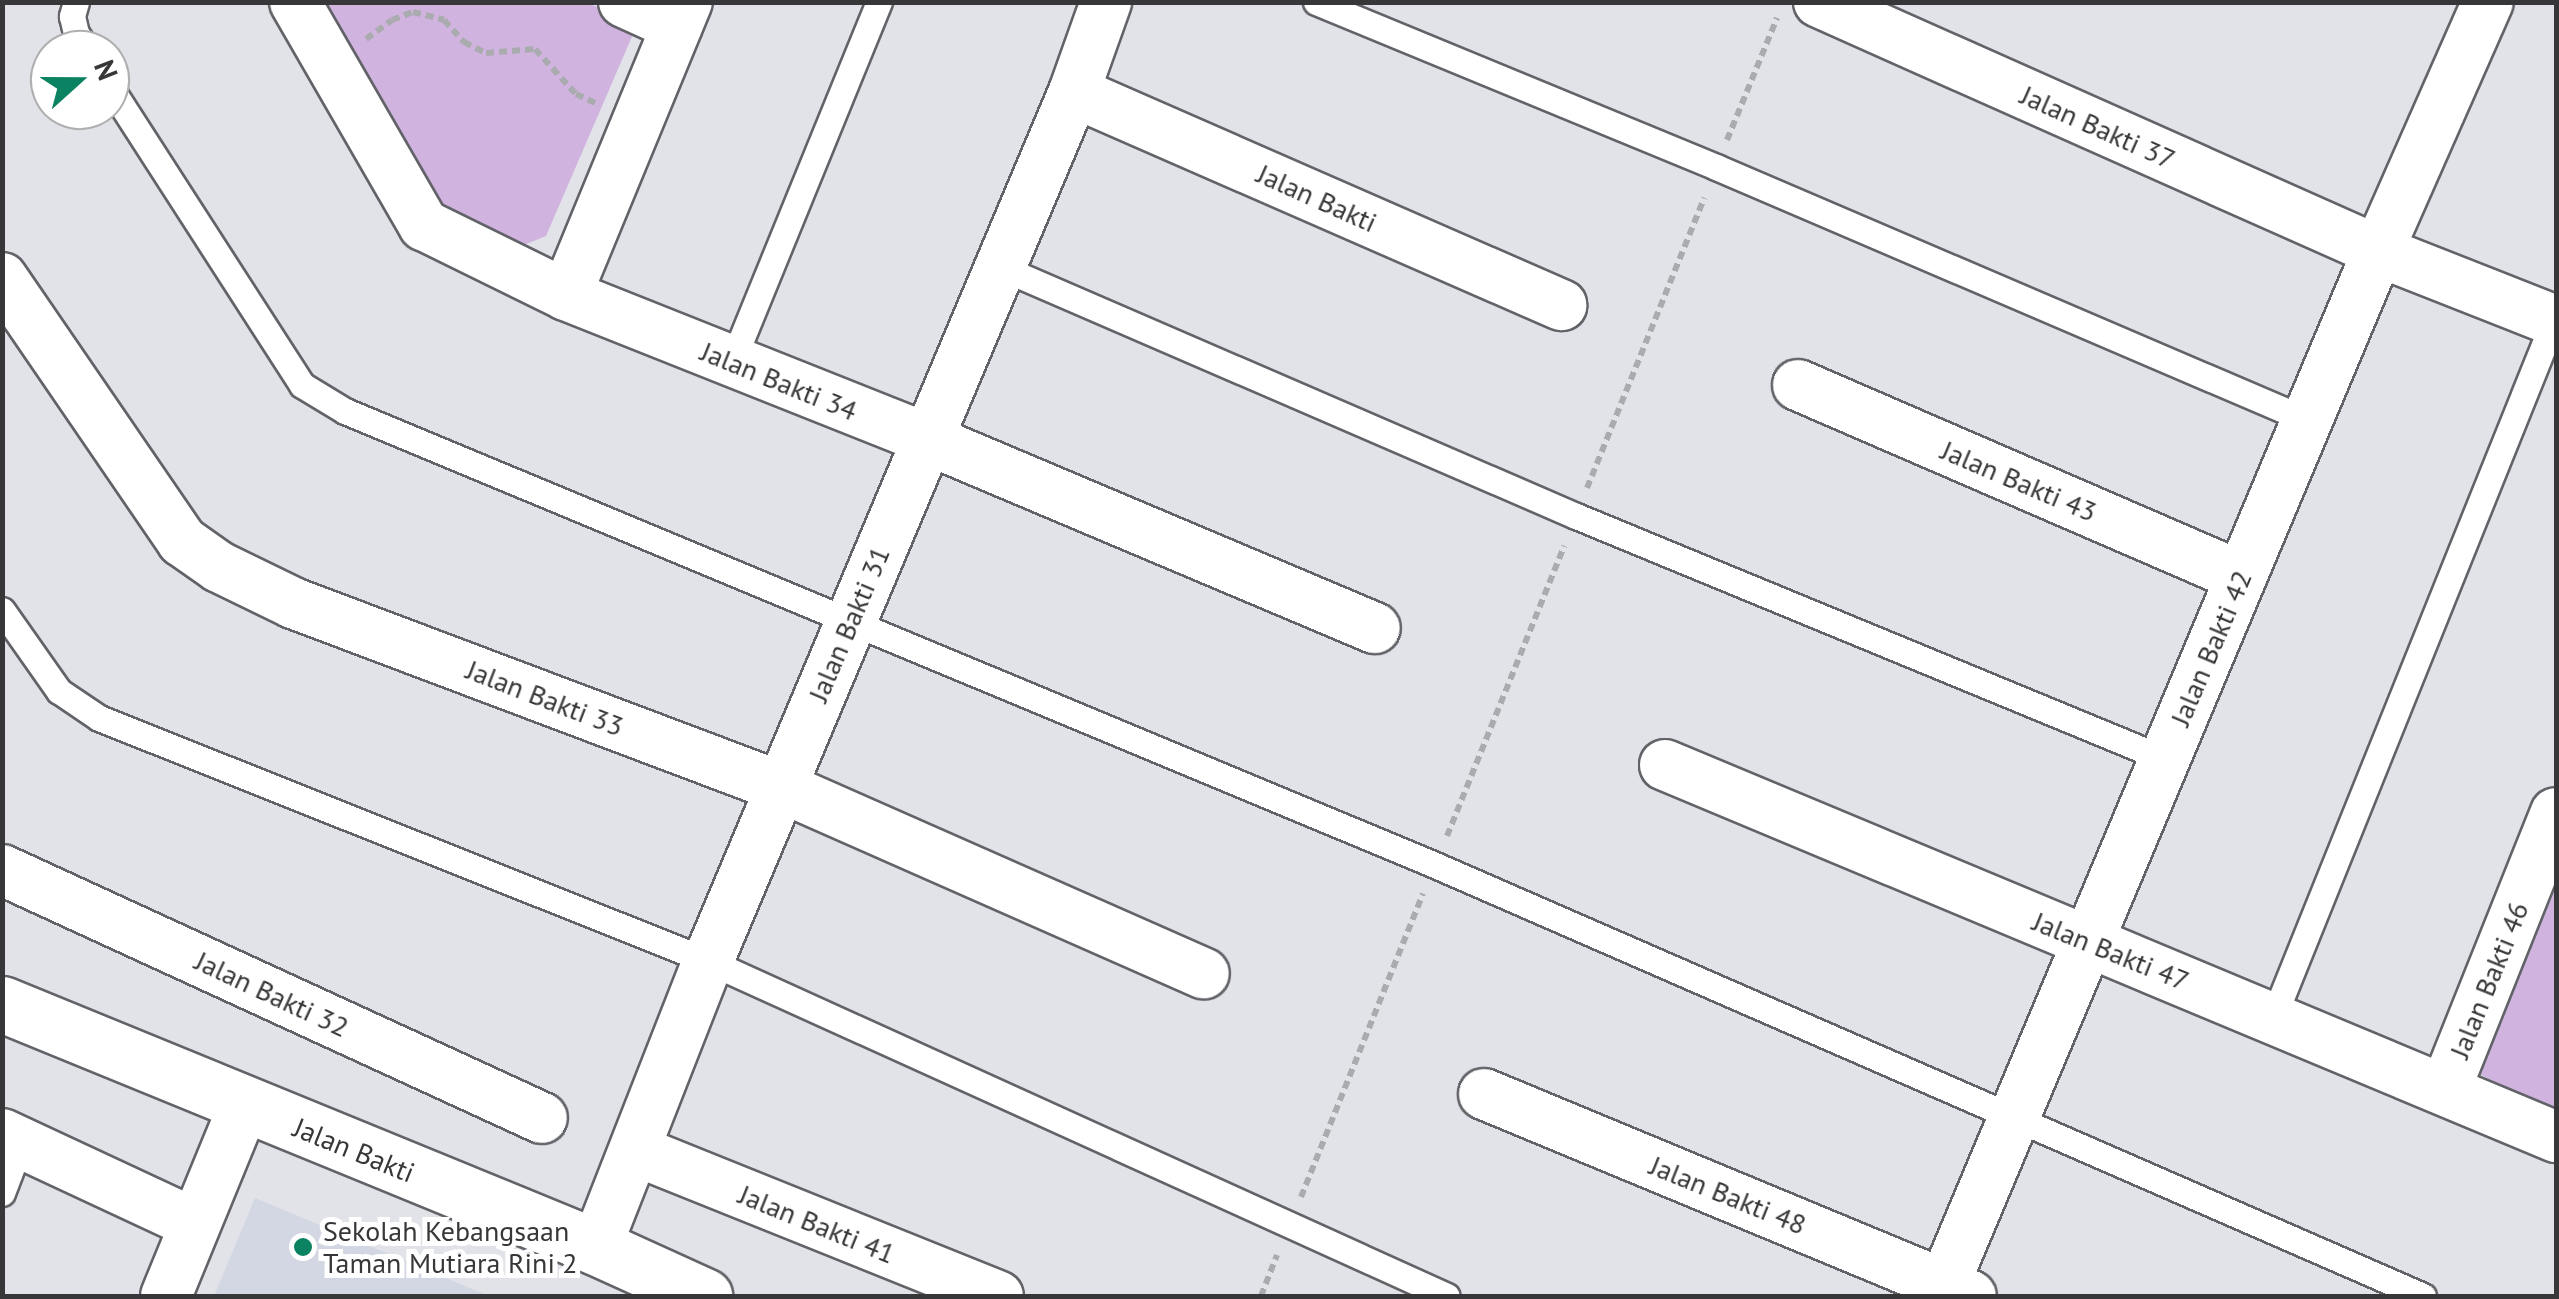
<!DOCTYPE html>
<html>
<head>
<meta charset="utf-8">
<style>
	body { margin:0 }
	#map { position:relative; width:2559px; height:1299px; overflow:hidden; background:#e1e3e8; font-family:"PT Sans",sans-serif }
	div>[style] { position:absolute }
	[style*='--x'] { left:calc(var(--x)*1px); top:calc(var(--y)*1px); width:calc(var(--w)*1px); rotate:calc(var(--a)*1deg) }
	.built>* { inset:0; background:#d3d7e3 }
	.green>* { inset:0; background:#d1b3df }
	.path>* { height:6px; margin-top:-3px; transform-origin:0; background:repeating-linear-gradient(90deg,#a9abaf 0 8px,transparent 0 13px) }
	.roads { filter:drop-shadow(2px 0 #626368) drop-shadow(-2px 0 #626368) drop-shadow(0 2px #626368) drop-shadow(0 -2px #626368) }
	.service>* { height:25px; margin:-12.5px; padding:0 12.5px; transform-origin:12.5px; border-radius:12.5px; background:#fff }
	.minor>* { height:50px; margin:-25px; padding:0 25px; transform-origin:25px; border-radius:25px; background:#fff }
	.tertiary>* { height:55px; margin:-27.5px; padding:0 27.5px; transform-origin:27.5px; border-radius:27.5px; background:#fff }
	.dots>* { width:28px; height:28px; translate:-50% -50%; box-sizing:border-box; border:5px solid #fff; border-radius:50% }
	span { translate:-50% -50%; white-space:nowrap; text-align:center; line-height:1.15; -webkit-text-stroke:10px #fff; paint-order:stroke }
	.street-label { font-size:28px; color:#373739 }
	.poi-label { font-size:28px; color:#373739 }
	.left { translate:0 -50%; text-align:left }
	.frame { position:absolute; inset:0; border:5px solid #373739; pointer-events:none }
	.north { position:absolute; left:30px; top:30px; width:100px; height:100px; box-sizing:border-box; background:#fff; border:2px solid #afafb0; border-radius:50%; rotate:69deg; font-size:28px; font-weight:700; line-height:40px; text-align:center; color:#373739 }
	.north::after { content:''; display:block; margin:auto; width:35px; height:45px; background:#0b8261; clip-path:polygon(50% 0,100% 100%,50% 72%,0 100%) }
</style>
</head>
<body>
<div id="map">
	<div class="built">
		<i style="clip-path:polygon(255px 1198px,489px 1296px,214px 1296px)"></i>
	</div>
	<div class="green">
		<i style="clip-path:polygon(310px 3px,588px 3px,637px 25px,546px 236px,524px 245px,441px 216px)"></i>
		<i style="clip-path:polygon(2556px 888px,2556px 1115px,2476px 1072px)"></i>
	</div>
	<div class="path">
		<i style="--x:366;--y:39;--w:32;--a:-36"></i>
		<i style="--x:392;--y:20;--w:22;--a:-21"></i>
		<i style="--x:413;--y:12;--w:32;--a:14"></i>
		<i style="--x:444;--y:20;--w:30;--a:48"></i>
		<i style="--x:464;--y:42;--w:25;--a:27"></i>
		<i style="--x:486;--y:53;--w:49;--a:-4.7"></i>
		<i style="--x:535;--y:49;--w:61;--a:47.7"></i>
		<i style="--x:576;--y:94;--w:26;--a:25"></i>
		<i style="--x:1727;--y:140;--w:132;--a:-67.7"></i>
		<i style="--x:1587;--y:488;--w:313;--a:-68"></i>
		<i style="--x:1447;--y:836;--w:313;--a:-68"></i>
		<i style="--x:1301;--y:1197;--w:327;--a:-68.1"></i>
		<i style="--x:1261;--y:1296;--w:44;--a:-68.7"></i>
	</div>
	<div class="roads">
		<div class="service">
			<i style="--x:76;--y:2;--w:15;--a:106"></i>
			<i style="--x:72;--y:16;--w:17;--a:77"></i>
			<i style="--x:76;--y:33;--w:20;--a:57"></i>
			<i style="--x:1316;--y:2;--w:433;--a:22.4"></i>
			<i style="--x:1716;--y:167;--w:643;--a:23.18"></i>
			<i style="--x:110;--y:87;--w:354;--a:57.2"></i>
			<i style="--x:302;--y:385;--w:50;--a:31.2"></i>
			<i style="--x:345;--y:411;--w:1181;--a:22.61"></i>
			<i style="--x:1435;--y:865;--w:1078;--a:23.57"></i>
			<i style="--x:1000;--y:267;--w:628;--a:23.38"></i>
			<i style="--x:1576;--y:516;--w:637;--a:22.42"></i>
			<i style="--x:732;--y:362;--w:389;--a:-67.8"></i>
			<i style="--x:2;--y:610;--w:99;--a:54.9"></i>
			<i style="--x:59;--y:691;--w:48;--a:34"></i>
			<i style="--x:99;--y:718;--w:656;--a:21.75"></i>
			<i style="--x:708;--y:961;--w:811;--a:24.39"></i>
			<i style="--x:2273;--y:1018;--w:752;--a:-68.07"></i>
			<i style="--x:2;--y:1193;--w:53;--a:-69.2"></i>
		</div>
		<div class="minor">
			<i style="--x:295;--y:2;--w:258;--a:60"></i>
			<i style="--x:424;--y:225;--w:158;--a:26.2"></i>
			<i style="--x:566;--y:295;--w:389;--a:21.7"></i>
			<i style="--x:927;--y:439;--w:486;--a:22.9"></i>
			<i style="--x:624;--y:2;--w:58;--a:24.4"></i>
			<i style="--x:1819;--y:2;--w:612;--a:24.01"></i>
			<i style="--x:2378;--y:251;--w:191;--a:21.5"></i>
			<i style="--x:1074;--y:92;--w:532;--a:23.62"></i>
			<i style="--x:2;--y:278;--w:319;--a:55.6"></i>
			<i style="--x:182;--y:541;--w:45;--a:35.1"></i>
			<i style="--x:219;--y:567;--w:82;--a:25.9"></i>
			<i style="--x:293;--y:603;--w:522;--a:20.66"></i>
			<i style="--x:781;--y:787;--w:462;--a:23.8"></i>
			<i style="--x:566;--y:295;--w:317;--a:-67.6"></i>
			<i style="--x:1798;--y:385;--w:483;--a:23.4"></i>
			<i style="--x:1665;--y:765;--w:966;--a:22.66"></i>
			<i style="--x:2;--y:870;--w:594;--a:24.67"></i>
			<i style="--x:2445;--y:1090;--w:298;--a:-68.2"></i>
			<i style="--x:1484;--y:1094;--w:527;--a:22.53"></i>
			<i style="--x:2;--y:1134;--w:213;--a:25"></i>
			<i style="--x:637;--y:1151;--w:389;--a:21.9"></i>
			<i style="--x:596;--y:1247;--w:307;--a:-68.6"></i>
			<i style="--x:708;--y:961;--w:943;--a:-67.16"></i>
			<i style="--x:1074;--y:92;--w:96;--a:-70.4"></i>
			<i style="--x:166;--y:1296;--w:205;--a:-67.7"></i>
			<i style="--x:1939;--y:1296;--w:1133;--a:-67.21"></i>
			<i style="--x:2378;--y:251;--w:272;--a:-66.2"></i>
		</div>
		<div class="tertiary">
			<i style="--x:2;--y:1004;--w:642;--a:22.25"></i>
			<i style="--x:596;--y:1247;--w:119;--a:24.4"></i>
		</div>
	</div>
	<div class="dots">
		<i style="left:303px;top:1247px;background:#0b8261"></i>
	</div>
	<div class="street-label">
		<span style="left:2098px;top:127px;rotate:24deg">Jalan Bakti 37</span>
		<span style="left:1317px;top:198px;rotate:24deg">Jalan Bakti</span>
		<span style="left:779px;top:381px;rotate:22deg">Jalan Bakti 34</span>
		<span style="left:2019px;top:481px;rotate:23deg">Jalan Bakti 43</span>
		<span style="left:849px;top:624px;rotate:-67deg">Jalan Bakti 31</span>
		<span style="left:2211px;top:648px;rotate:-67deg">Jalan Bakti 42</span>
		<span style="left:545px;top:698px;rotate:21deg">Jalan Bakti 33</span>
		<span style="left:2111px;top:951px;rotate:22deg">Jalan Bakti 47</span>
		<span style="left:2489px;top:980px;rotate:-68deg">Jalan Bakti 46</span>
		<span style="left:272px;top:994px;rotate:25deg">Jalan Bakti 32</span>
		<span style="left:354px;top:1150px;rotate:22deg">Jalan Bakti</span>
		<span style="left:1728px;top:1195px;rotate:22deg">Jalan Bakti 48</span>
		<span style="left:817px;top:1224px;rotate:22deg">Jalan Bakti 41</span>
	</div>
	<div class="poi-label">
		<span class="left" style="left:323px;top:1247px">Sekolah Kebangsaan<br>Taman Mutiara Rini 2</span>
	</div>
	<div class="frame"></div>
	<div class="north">N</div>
</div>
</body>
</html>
